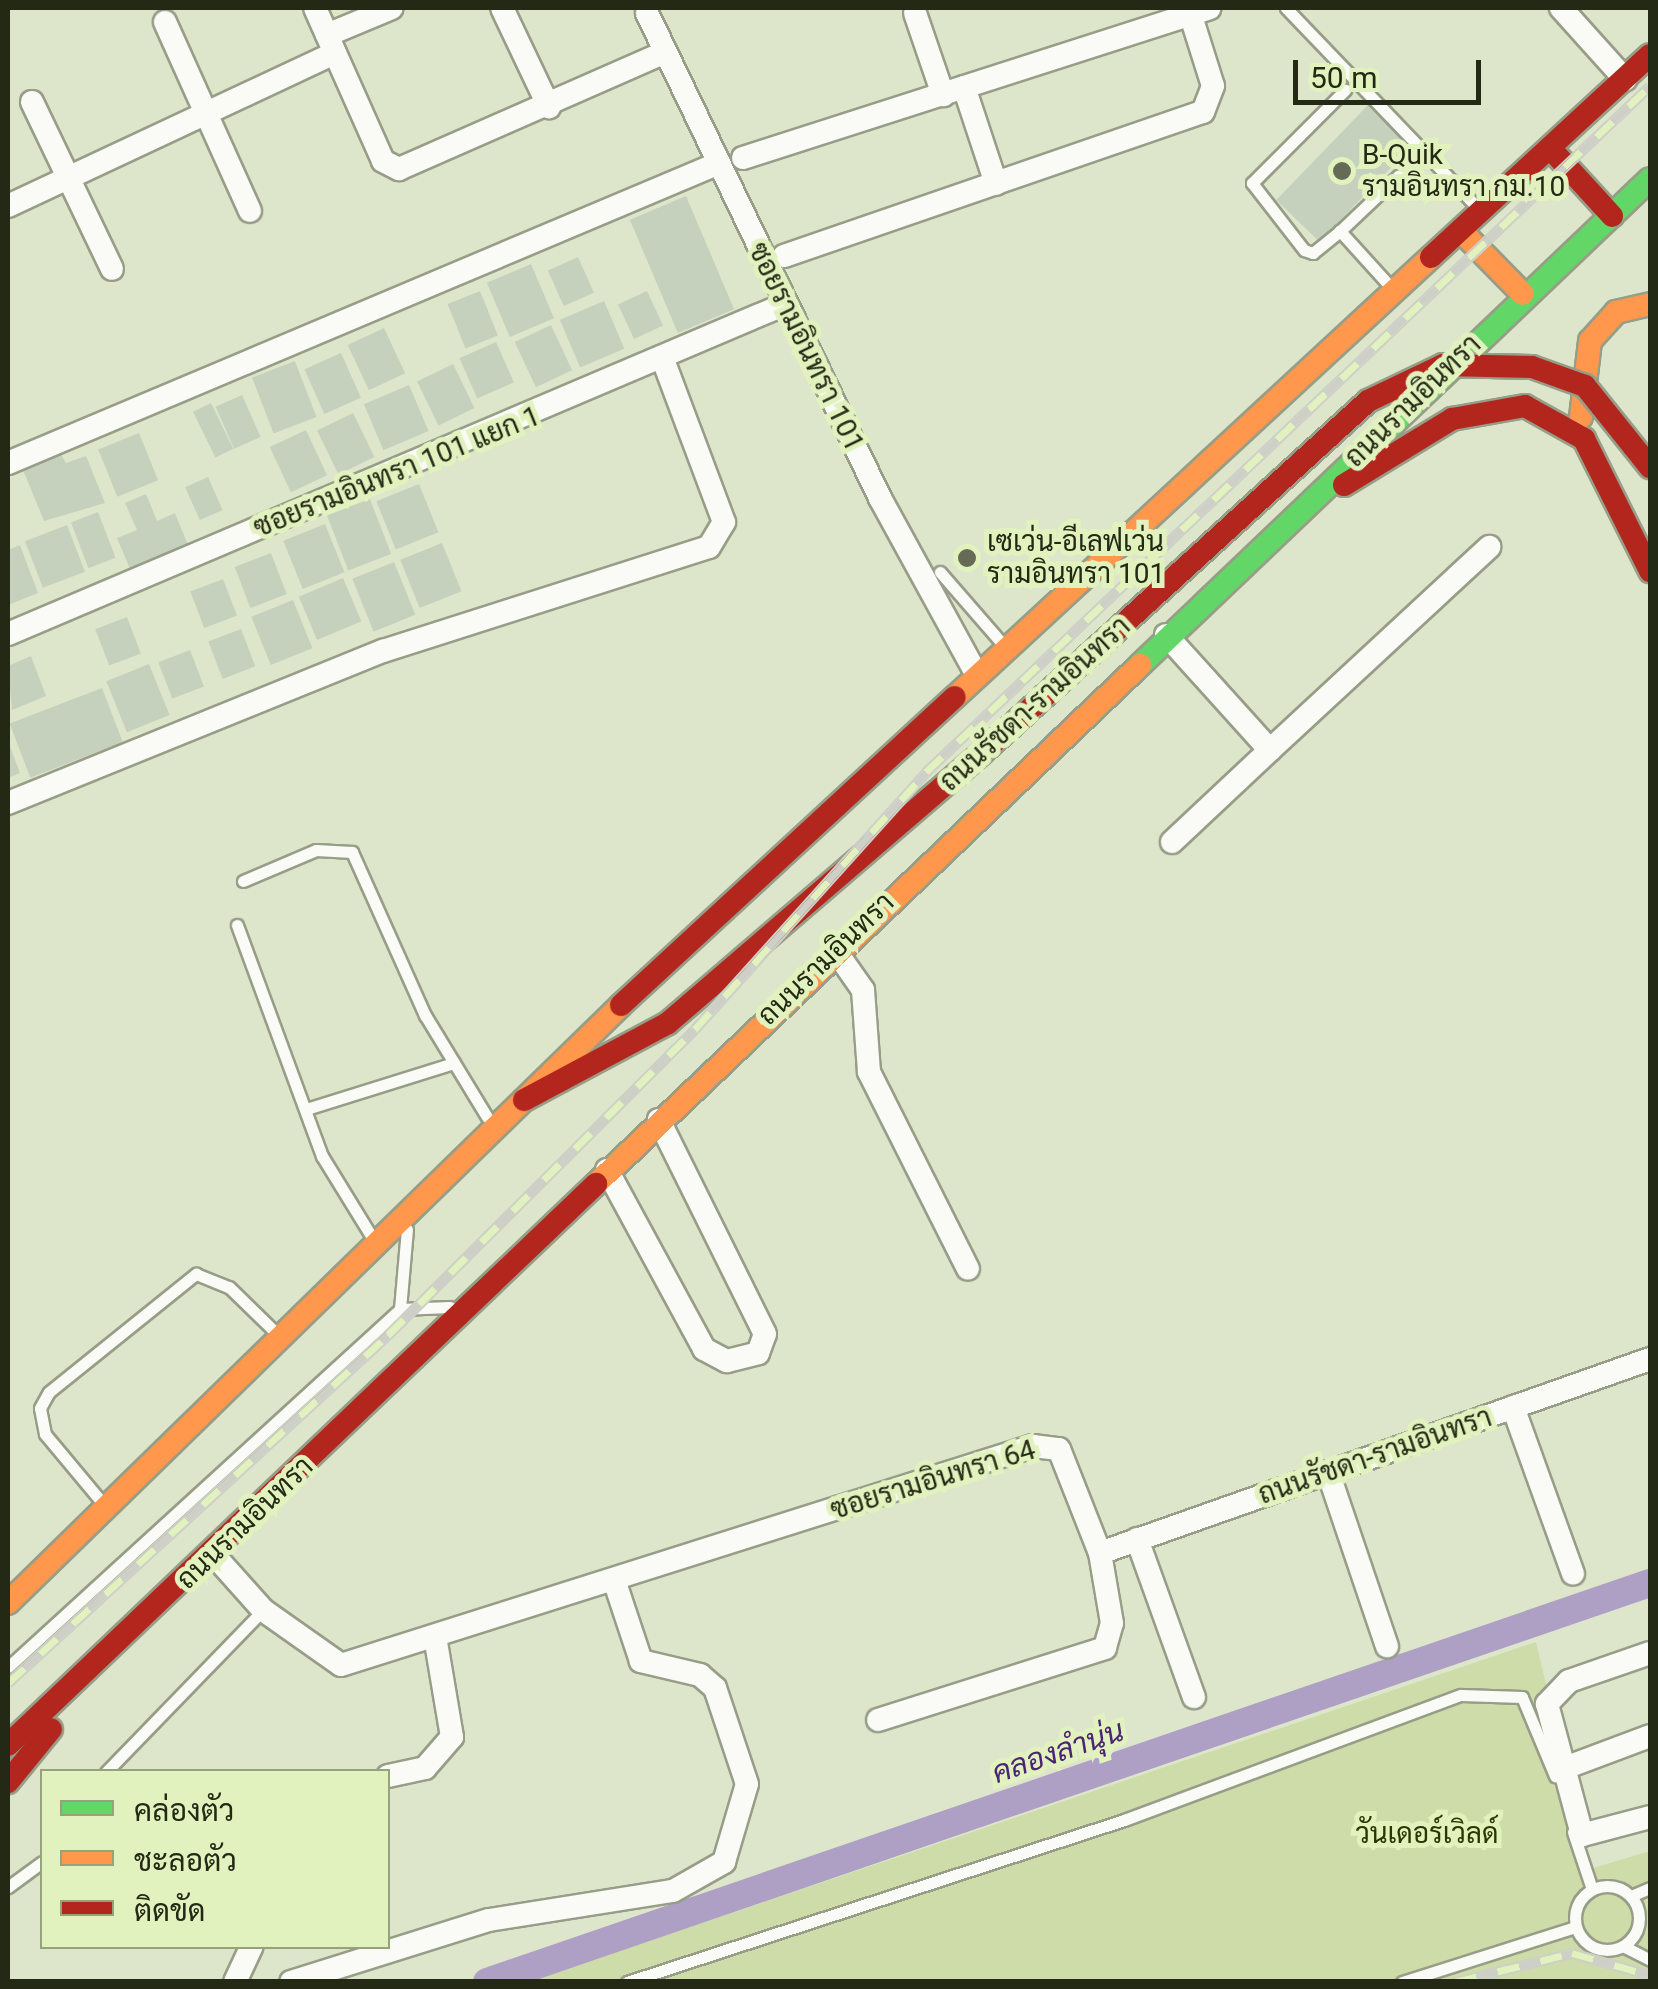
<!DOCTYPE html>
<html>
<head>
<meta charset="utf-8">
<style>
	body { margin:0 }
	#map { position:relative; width:1658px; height:1989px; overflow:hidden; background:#dde6ca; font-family:Roboto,Sarabun,sans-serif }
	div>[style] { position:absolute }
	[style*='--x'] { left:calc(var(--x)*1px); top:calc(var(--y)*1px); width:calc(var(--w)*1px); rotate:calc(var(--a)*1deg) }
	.green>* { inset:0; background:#cddca8 }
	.canal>* { height:28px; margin:-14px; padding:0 14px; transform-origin:14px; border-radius:14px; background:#ae9fc5 }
	.building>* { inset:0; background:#c6d1bd; transform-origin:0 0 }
	.roads { filter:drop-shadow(2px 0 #979d87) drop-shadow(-2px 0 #979d87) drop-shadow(0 2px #979d87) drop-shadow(0 -2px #979d87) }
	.lane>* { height:11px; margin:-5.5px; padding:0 5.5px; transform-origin:5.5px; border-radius:5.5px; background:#fafbf7 }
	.lane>.ring { margin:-5.5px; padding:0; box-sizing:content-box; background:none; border:11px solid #fafbf7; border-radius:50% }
	.street>* { height:22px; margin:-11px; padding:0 11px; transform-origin:11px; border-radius:11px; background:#fafbf7 }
	.fast>* { height:22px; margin:-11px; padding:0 11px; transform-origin:11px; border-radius:11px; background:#63d668 }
	.slow>* { height:22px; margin:-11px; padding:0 11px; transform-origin:11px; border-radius:11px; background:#ff974d }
	.jam>* { height:22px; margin:-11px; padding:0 11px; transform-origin:11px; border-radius:11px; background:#b3261e }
	.rail>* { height:11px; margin-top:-5.5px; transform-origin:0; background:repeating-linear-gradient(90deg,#e2f2be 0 22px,#ced0c8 0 44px); box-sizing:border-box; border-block:2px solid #ced0c8 }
	.bridges { filter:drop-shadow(2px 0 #979d87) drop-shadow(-2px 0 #979d87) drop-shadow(0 2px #979d87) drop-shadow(0 -2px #979d87) }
	.jam-bridge>* { height:22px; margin:-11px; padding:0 11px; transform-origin:11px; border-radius:11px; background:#b3261e }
	.dots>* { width:28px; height:28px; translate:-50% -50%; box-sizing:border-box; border:5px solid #e2f2be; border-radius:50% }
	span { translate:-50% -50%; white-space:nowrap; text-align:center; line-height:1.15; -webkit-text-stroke:10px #e2f2be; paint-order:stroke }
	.poi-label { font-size:28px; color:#242915 }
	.left { translate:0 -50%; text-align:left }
	.street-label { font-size:28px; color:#242915 }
	.park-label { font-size:28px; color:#2c3700 }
	.water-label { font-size:30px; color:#492574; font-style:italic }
	.frame { position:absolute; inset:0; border:10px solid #242915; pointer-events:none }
	.legend { position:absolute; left:40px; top:1769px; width:350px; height:180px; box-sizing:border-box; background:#e2f2be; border:2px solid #96a27a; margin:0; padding:12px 18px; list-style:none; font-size:30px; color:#242915 }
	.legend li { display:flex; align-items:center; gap:20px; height:50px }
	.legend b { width:50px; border:2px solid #96a27a }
	.scale { position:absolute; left:1293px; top:60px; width:188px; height:45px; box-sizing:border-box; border:5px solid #242915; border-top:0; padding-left:12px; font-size:30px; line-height:35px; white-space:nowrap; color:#242915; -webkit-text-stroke:8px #e2f2be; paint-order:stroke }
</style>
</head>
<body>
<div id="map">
	<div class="green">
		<i style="clip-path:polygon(1536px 1642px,1590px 1869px,1650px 1851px,1650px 1981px,527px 1982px)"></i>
	</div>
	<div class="canal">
		<i style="--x:487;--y:1982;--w:1230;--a:-18.94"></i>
	</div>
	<div class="building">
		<i style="left:1368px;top:105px;width:60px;height:132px;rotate:44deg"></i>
		<i style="left:686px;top:196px;width:123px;height:61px;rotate:67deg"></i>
		<i style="left:578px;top:257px;width:39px;height:33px;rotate:66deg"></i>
		<i style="left:531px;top:264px;width:59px;height:48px;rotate:67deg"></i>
		<i style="left:480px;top:291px;width:48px;height:35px;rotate:68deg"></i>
		<i style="left:647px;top:291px;width:38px;height:32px;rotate:65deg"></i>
		<i style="left:604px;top:301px;width:52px;height:48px;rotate:67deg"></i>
		<i style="left:551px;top:325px;width:50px;height:40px;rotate:65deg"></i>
		<i style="left:384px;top:328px;width:50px;height:40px;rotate:65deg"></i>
		<i style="left:496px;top:342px;width:44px;height:40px;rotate:66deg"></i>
		<i style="left:341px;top:353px;width:49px;height:40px;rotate:66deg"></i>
		<i style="left:295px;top:361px;width:60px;height:46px;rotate:69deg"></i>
		<i style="left:453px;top:364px;width:49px;height:40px;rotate:64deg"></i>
		<i style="left:409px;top:385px;width:50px;height:49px;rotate:67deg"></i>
		<i style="left:242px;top:395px;width:46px;height:29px;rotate:66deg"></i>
		<i style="left:211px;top:403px;width:51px;height:20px;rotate:64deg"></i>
		<i style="left:353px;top:413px;width:49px;height:40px;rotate:64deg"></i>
		<i style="left:306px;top:430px;width:50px;height:40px;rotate:65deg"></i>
		<i style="left:139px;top:433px;width:51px;height:44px;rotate:68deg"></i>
		<i style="clip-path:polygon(60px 453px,66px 463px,86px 456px,105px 503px,44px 521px,23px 470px)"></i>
		<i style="left:208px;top:477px;width:36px;height:25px;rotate:66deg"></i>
		<i style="left:419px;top:484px;width:52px;height:46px;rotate:68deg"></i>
		<i style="clip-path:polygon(146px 494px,157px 521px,175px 513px,188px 545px,130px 569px,117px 538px,137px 530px,125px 503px)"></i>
		<i style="left:370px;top:499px;width:59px;height:46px;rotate:69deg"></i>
		<i style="left:98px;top:512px;width:49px;height:29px;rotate:69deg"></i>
		<i style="left:325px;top:524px;width:52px;height:45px;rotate:68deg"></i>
		<i style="left:67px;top:525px;width:50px;height:45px;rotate:69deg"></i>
		<i style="left:442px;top:543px;width:52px;height:45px;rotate:68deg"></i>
		<i style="clip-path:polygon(20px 545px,38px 593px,8px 605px,8px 550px)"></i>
		<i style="left:271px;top:553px;width:44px;height:39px;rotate:69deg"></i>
		<i style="left:394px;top:562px;width:57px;height:45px;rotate:68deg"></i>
		<i style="left:343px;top:578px;width:47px;height:48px;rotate:67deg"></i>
		<i style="left:223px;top:579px;width:39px;height:35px;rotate:69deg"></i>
		<i style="left:293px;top:600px;width:52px;height:45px;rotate:68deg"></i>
		<i style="left:127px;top:617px;width:39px;height:34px;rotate:69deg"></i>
		<i style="left:241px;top:629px;width:40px;height:35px;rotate:69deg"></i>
		<i style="left:190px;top:650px;width:39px;height:34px;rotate:69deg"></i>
		<i style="clip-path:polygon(31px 656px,46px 696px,12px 710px,8px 666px)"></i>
		<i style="left:149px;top:664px;width:55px;height:46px;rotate:68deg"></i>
		<i style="left:102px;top:688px;width:58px;height:99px;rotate:69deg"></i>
		<i style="clip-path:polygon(8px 741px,20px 773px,8px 778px)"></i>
	</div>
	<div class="roads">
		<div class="lane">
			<i style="--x:1286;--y:8;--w:273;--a:46.2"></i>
			<i style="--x:1340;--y:231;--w:35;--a:141"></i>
			<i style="--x:1313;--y:253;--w:9;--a:-162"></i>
			<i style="--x:1304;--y:250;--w:85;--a:-127.8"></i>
			<i style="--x:1252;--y:183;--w:132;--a:-45"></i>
			<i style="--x:1388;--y:284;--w:72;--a:-132.2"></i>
			<i style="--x:1340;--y:231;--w:81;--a:-43.5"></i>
			<i style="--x:940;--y:572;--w:91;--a:49"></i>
			<i style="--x:243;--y:881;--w:79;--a:-23"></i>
			<i style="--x:316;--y:850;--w:36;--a:3"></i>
			<i style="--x:352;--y:852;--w:179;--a:65.9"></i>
			<i style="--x:425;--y:1015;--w:119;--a:58.7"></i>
			<i style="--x:237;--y:925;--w:246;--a:69.8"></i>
			<i style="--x:322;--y:1156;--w:92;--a:58.4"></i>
			<i style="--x:306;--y:1109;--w:155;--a:-17.3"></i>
			<i style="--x:400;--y:1309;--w:80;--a:-85"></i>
			<i style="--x:100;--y:1500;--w:86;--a:-129.8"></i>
			<i style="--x:45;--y:1434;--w:26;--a:-101"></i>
			<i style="--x:40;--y:1408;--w:18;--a:-61"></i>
			<i style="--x:49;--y:1392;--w:189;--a:-38.8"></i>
			<i style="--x:196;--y:1274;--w:35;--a:22"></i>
			<i style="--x:229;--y:1287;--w:60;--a:44.3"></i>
			<i style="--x:8;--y:1667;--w:531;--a:-42.4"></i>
			<i style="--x:400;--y:1309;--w:50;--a:-2.3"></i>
			<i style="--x:106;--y:1772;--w:226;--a:-45.9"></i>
			<i style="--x:1573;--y:1832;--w:60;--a:71.6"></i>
			<i class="ring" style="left:1575px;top:1886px;width:53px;height:53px"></i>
			<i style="--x:8;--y:1887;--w:42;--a:-36.3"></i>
			<i style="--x:1631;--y:1896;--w:21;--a:-23"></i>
			<i style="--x:1623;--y:1946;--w:30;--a:27"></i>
			<i style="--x:627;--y:1982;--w:523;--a:-18.05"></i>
			<i style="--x:1124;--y:1820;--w:359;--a:-20.4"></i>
			<i style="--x:1461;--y:1695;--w:61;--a:1.9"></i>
			<i style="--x:1522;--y:1697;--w:86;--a:67.3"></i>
			<i style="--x:1402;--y:1982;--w:182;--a:-17.6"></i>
		</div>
		<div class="street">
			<i style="--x:315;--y:8;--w:167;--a:66"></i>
			<i style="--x:383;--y:161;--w:18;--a:27"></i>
			<i style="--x:399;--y:169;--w:291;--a:-23.7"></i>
			<i style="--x:502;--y:8;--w:110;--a:64.6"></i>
			<i style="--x:1561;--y:8;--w:96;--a:48"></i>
			<i style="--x:647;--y:13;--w:538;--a:64.34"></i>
			<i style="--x:880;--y:498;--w:202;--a:61.3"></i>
			<i style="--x:915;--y:13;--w:87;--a:71.1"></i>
			<i style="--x:165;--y:22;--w:207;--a:65.8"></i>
			<i style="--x:327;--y:35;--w:70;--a:-22.6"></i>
			<i style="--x:964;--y:87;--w:102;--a:71.7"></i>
			<i style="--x:32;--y:102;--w:185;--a:64.4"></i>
			<i style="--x:743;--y:158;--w:490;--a:-17.8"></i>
			<i style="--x:8;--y:206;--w:361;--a:-25.1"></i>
			<i style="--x:784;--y:256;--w:443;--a:-19"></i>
			<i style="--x:1203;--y:112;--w:28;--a:-69"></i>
			<i style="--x:1213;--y:86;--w:77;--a:-107.5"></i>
			<i style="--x:8;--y:463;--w:769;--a:-22.87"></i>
			<i style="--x:8;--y:634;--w:842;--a:-23"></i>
			<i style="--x:1166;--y:635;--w:155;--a:47.9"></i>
			<i style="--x:1270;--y:750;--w:299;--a:-42.8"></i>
			<i style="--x:8;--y:803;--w:405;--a:-22.1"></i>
			<i style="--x:383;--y:651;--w:342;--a:-17.7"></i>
			<i style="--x:709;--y:547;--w:29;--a:-59"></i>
			<i style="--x:724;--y:522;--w:171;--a:-110.6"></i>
			<i style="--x:1172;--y:842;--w:134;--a:-43.2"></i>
			<i style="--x:835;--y:950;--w:49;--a:55"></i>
			<i style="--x:863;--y:990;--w:82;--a:85.8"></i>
			<i style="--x:869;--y:1072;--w:220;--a:63.3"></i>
			<i style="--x:607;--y:1170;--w:204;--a:61.5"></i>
			<i style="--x:704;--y:1349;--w:26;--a:28"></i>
			<i style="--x:727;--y:1361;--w:32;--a:-14"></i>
			<i style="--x:758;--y:1353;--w:20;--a:-70"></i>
			<i style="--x:765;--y:1334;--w:239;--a:-116.4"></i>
			<i style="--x:1513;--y:1407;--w:177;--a:70.2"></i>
			<i style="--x:1328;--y:1472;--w:184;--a:71.3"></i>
			<i style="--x:1137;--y:1539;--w:168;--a:70.2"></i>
			<i style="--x:1100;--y:1553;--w:583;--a:-19.43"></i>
			<i style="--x:213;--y:1554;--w:75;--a:48.2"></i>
			<i style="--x:263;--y:1610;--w:95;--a:35.2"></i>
			<i style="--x:341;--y:1665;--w:726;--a:-17.56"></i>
			<i style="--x:1033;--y:1446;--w:26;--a:7"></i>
			<i style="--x:1059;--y:1449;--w:112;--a:68.5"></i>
			<i style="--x:1100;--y:1553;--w:71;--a:80.3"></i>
			<i style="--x:1112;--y:1623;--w:26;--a:106"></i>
			<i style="--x:1105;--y:1648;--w:238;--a:162.4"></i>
			<i style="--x:1650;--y:1653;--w:86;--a:160.9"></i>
			<i style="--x:1569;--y:1681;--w:32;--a:134"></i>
			<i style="--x:1547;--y:1704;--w:136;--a:75"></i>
			<i style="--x:1582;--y:1835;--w:70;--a:-14.8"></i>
			<i style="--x:1562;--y:1769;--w:94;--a:-20.6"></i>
			<i style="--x:388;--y:1776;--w:38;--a:-12"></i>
			<i style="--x:425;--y:1768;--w:41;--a:-48.9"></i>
			<i style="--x:452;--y:1737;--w:101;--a:-99.6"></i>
			<i style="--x:235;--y:1982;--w:40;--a:-65"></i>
			<i style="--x:291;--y:1982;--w:207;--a:-17.4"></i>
			<i style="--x:489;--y:1920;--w:186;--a:-9"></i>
			<i style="--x:673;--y:1891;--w:59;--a:-29.6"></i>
			<i style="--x:724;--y:1862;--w:81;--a:-73.6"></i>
			<i style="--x:747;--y:1784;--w:101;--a:-108.4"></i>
			<i style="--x:715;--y:1688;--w:20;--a:-139"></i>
			<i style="--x:700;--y:1675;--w:61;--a:-166.7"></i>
			<i style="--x:641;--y:1661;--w:85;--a:-108.4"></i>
		</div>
		<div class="fast">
			<i style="--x:1140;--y:665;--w:704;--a:-43.62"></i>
		</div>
		<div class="slow">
			<i style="--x:1461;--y:231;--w:88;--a:45.5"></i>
			<i style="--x:1581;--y:417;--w:77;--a:-83.2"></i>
			<i style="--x:1590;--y:341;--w:39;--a:-48"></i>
			<i style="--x:1616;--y:312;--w:35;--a:-13"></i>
			<i style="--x:955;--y:697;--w:648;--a:-42.75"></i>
			<i style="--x:596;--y:1184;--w:752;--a:-43.65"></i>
			<i style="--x:8;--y:1603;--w:856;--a:-44.29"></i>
		</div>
		<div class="jam">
			<i style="--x:1550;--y:148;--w:92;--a:47.6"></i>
			<i style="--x:1431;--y:257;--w:298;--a:-42.7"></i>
			<i style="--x:1344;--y:485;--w:127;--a:-31.4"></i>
			<i style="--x:1452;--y:419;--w:74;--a:-10.1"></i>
			<i style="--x:1525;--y:406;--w:68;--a:29.2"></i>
			<i style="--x:1584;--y:439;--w:148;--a:63.4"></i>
			<i style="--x:621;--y:1005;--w:454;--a:-42.7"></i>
			<i style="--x:524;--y:1100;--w:163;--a:-28.1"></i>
			<i style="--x:668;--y:1023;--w:414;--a:-40.7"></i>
			<i style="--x:8;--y:1745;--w:813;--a:-43.65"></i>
			<i style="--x:8;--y:1782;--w:68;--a:-50.9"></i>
		</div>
	</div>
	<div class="rail">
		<i style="--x:8;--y:1683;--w:515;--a:-42.48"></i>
		<i style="--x:388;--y:1335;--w:433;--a:-44.9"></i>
		<i style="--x:695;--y:1029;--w:346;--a:-48"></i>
		<i style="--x:926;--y:772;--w:997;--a:-43.46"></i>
		<i style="--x:1455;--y:1982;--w:121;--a:-13.9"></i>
		<i style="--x:1572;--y:1953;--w:81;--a:15.8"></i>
	</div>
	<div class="bridges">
		<div class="jam-bridge">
			<i style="--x:982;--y:753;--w:522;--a:-42.36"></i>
			<i style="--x:1368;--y:401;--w:83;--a:-25.6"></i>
			<i style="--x:1443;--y:365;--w:89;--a:1.3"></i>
			<i style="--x:1532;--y:367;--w:56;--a:19.7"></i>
			<i style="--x:1585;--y:386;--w:104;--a:51.3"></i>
		</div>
	</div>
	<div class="dots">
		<i style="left:1342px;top:171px;background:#656b54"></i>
		<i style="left:967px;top:558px;background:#656b54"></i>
	</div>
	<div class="poi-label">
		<span class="left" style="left:1362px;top:171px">B-Quik<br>รามอินทรา กม.10</span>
		<span class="left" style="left:987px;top:558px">เซเว่น-อีเลฟเว่น<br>รามอินทรา 101</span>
	</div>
	<div class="street-label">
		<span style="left:806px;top:347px;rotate:64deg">ซอยรามอินทรา 101</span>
		<span style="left:1413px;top:401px;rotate:-44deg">ถนนรามอินทรา</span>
		<span style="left:397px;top:472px;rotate:-22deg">ซอยรามอินทรา 101 แยก 1</span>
		<span style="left:1035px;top:704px;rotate:-42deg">ถนนรัชดา-รามอินทรา</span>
		<span style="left:826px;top:959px;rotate:-44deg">ถนนรามอินทรา</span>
		<span style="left:1375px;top:1456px;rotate:-19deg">ถนนรัชดา-รามอินทรา</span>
		<span style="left:933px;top:1480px;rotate:-17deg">ซอยรามอินทรา 64</span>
		<span style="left:245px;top:1523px;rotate:-44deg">ถนนรามอินทรา</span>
	</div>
	<div class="park-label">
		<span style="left:1427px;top:1834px">วันเดอร์เวิลด์</span>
	</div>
	<div class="water-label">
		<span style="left:1058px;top:1752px;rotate:-19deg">คลองลำนุ่น</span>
	</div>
	<div class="frame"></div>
	<ul class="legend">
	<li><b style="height:12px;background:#63d668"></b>คล่องตัว</li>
	<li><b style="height:12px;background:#ff974d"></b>ชะลอตัว</li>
	<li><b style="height:12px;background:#b3261e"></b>ติดขัด</li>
	</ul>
	<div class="scale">50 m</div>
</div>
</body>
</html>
